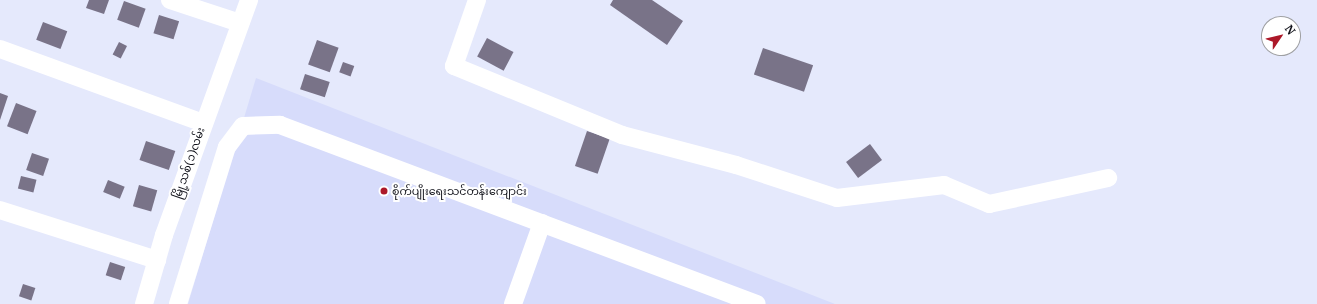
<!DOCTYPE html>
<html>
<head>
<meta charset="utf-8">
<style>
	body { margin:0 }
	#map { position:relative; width:1317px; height:304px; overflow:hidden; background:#e5e9fc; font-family:Merriweather,"Noto Sans Myanmar",serif }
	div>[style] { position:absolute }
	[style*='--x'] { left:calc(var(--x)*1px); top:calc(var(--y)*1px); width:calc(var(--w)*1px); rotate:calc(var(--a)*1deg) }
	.built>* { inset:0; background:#d7dcfb }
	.building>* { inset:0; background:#797388; transform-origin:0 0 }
	.minor>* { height:18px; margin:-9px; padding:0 9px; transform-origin:9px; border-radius:9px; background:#fff }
	.dots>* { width:11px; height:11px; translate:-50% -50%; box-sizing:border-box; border:2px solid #fff; border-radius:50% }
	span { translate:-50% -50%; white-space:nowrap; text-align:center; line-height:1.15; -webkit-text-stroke:4px #fff; paint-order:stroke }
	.street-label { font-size:11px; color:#101119 }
	.poi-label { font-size:11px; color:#101119 }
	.left { translate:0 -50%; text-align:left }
	.north { position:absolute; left:1261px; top:16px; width:40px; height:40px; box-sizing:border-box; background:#fff; border:1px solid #9fa0a3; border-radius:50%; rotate:55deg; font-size:11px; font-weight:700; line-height:16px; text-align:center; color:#101119 }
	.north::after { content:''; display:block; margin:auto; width:14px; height:18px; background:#ac1829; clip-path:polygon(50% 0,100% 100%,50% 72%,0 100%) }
</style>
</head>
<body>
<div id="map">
	<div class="built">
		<i style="clip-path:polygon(256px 78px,835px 304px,188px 304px)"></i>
	</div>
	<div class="building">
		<i style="clip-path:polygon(89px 0,109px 0,104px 14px,86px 8px)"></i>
		<i style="clip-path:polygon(613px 0,652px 0,683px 21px,667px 45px,610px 5px)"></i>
		<i style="left:124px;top:1px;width:23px;height:20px;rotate:20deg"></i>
		<i style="left:159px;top:15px;width:21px;height:19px;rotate:17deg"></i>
		<i style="left:43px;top:22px;width:26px;height:19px;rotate:21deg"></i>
		<i style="left:487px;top:38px;width:30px;height:21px;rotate:28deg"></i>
		<i style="left:317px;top:40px;width:23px;height:26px;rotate:20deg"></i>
		<i style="left:119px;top:42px;width:9px;height:14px;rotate:27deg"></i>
		<i style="left:763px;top:48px;width:53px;height:28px;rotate:19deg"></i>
		<i style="left:343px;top:62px;width:12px;height:11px;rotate:20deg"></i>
		<i style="left:305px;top:74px;width:26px;height:16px;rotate:18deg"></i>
		<i style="clip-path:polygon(0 93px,8px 96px,0 120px)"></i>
		<i style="left:16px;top:103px;width:22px;height:25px;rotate:21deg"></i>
		<i style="left:587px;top:131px;width:24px;height:37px;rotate:19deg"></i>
		<i style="left:146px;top:141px;width:31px;height:20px;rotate:19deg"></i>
		<i style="left:870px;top:144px;width:20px;height:30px;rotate:53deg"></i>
		<i style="left:32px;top:153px;width:18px;height:18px;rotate:19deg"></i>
		<i style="left:21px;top:176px;width:16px;height:13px;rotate:14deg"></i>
		<i style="left:108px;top:180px;width:18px;height:13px;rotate:22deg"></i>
		<i style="left:139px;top:185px;width:19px;height:22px;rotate:16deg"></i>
		<i style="left:110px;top:262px;width:16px;height:14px;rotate:18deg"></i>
		<i style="left:23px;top:284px;width:13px;height:13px;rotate:18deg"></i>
	</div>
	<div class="minor">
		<i style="--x:170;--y:0;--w:74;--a:18.2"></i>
		<i style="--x:477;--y:0;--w:70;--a:109.2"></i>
		<i style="--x:454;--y:66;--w:182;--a:22.3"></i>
		<i style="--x:622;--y:135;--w:118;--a:14.7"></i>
		<i style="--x:736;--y:165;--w:106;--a:18.1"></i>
		<i style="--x:837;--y:198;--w:108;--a:-6.9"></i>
		<i style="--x:944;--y:185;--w:49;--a:22.9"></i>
		<i style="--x:989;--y:204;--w:122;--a:-12.3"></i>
		<i style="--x:0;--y:49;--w:216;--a:20"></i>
		<i style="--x:0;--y:210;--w:165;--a:17.7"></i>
		<i style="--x:144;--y:304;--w:72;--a:-73.8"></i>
		<i style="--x:164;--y:235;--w:250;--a:-70.1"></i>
		<i style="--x:178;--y:304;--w:164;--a:-72.7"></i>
		<i style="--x:227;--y:147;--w:26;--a:-53"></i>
		<i style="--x:243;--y:126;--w:37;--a:-2"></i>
		<i style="--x:280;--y:125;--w:509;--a:20.57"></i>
		<i style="--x:513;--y:304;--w:86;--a:-70.3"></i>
	</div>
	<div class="dots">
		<i style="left:384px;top:191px;background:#ac1829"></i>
	</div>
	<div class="street-label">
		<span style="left:189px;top:163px;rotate:-71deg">မြို့သစ်(၁)လမ်း</span>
	</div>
	<div class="poi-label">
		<span class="left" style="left:392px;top:191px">စိုက်ပျိုးရေးသင်တန်းကျောင်း</span>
	</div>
	<div class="north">N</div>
</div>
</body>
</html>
